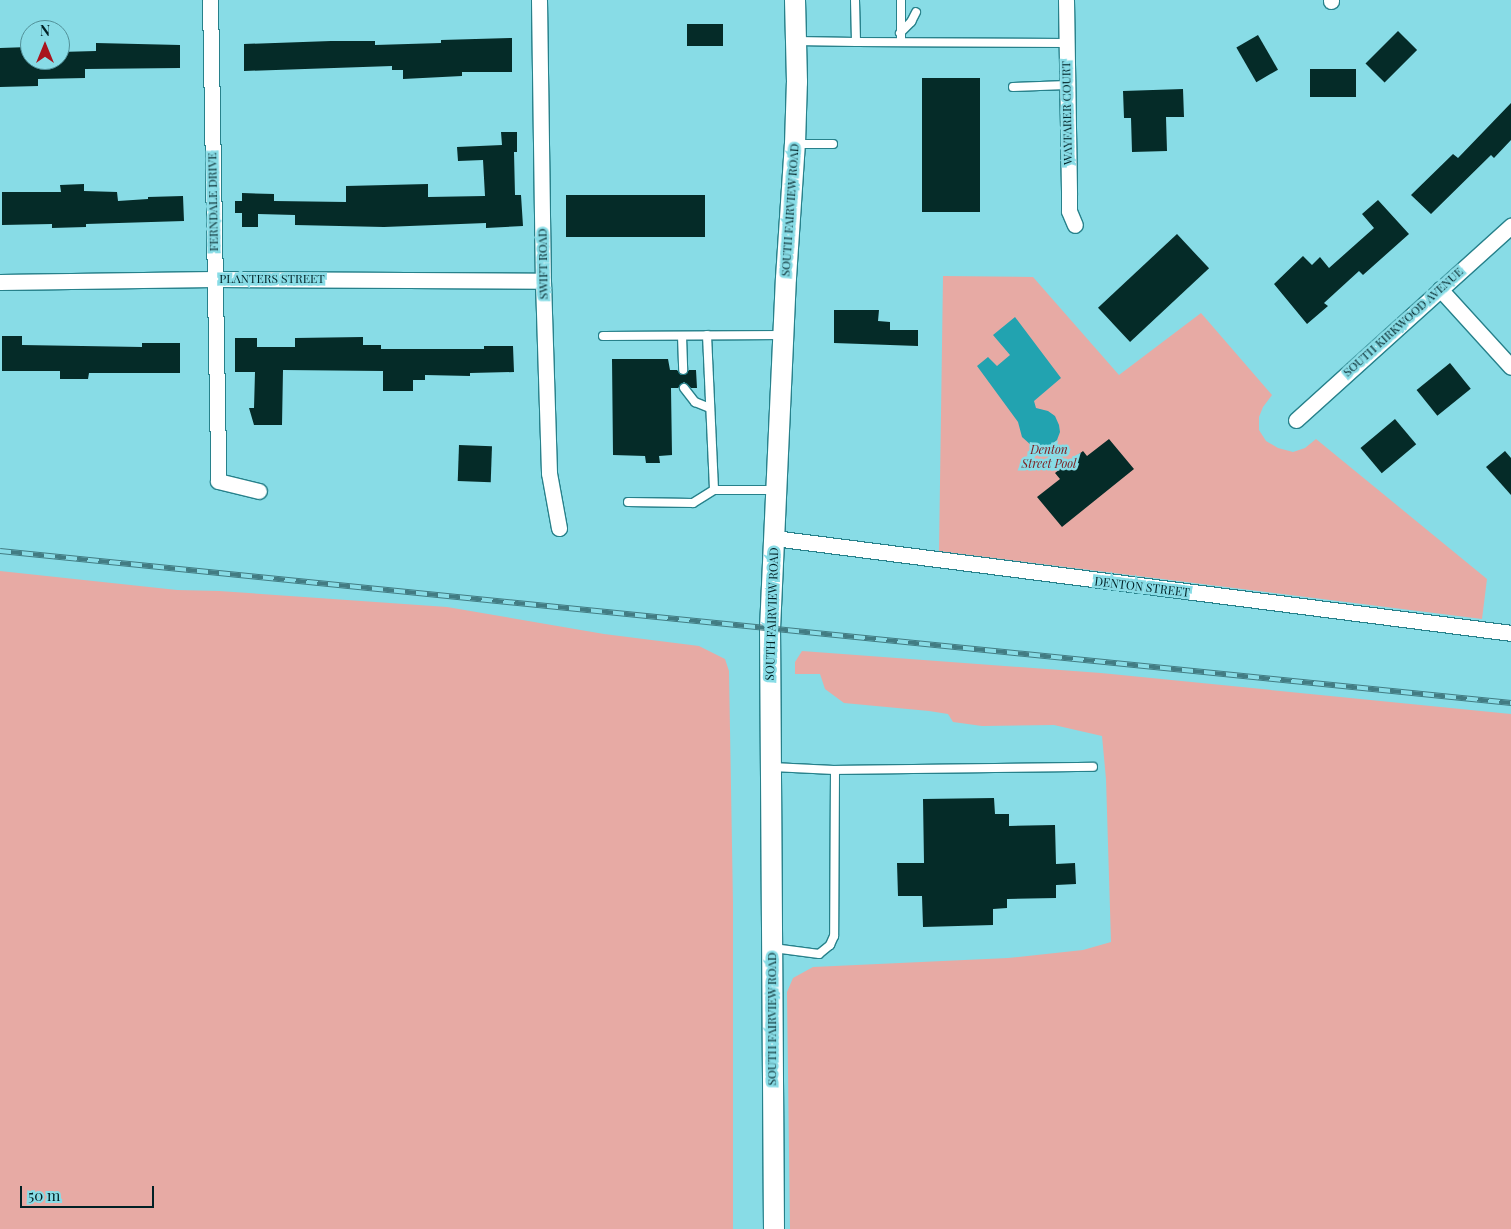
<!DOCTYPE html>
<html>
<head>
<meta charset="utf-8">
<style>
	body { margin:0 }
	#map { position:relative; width:1511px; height:1229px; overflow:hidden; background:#88dce6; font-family:"Playfair Display",serif }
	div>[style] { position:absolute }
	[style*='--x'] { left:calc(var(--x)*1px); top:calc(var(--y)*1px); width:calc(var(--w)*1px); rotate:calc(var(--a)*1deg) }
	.green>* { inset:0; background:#e7aaa4 }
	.water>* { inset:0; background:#22a3b0 }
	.building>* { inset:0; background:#052b28; transform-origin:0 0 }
	.roads { filter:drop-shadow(1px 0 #27818b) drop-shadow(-1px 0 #27818b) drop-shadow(0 1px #27818b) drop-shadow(0 -1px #27818b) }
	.service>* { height:8px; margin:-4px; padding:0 4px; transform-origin:4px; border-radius:4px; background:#fff }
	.minor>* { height:15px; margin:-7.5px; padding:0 7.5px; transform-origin:7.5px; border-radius:7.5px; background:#fff }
	.secondary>* { height:20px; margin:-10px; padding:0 10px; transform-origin:10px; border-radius:10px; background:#fff }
	.rail>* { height:5.5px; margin-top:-2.75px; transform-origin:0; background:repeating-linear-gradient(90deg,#88dce6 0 11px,#427c83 0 22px); box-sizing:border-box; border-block:1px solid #427c83 }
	span { translate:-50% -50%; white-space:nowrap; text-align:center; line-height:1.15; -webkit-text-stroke:5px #88dce6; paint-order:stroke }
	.street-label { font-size:12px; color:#002125 }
	.park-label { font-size:12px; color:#7e191a; font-style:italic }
	.north { position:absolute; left:20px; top:20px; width:50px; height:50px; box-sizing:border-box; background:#88dce6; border:1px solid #529199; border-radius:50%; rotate:0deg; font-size:14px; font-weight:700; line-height:20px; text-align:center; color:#002125 }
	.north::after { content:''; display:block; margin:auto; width:18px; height:22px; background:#a9141d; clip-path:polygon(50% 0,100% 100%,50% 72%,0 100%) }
	.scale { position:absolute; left:20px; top:1186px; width:134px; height:22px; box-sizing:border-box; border:2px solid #002125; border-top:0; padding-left:6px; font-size:15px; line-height:18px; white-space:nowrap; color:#002125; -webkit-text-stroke:4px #88dce6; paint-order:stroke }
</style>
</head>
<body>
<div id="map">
	<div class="green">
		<i style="clip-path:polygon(943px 276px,1033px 277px,1119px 375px,1201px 313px,1272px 395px,1263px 407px,1259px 417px,1259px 430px,1266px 441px,1278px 448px,1293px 452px,1305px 448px,1316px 439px,1487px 579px,1482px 619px,939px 551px)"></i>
		<i style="clip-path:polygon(0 571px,177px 590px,219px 591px,447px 607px,604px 634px,699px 646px,725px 659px,729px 671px,733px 903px,733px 1229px,0 1229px)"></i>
		<i style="clip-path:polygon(802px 651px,1101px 673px,1511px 714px,1511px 1229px,790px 1229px,787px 992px,793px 978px,813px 967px,1008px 958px,1083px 950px,1111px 942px,1106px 779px,1102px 736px,1054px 725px,982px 726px,953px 722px,948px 714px,929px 711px,844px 703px,825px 689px,820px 674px,795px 674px,795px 662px)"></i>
	</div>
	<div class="water">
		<i style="clip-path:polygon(1015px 317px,1061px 378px,1034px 401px,1036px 408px,1048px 411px,1055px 416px,1059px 425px,1060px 432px,1057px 440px,1050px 446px,1041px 449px,1032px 446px,1022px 437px,1018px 422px,977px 366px,988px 357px,997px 366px,1010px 355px,993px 335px)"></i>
	</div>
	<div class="building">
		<i style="left:687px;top:24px;width:36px;height:22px"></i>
		<i style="left:1398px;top:31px;width:27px;height:46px;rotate:45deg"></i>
		<i style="left:1258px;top:35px;width:40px;height:25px;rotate:60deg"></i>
		<i style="clip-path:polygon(512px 38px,512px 72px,462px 72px,462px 76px,403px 79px,403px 70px,392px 70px,392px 66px,244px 71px,244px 44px,331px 41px,375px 41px,375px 45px,441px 43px,441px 40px)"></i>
		<i style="clip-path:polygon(96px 43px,180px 45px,180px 68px,85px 69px,85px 78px,38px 79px,38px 86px,0 87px,0 48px,29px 47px,29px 60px,60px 60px,60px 52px,96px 51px)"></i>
		<i style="left:1310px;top:69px;width:46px;height:28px"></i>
		<i style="left:980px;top:78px;width:134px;height:58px;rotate:90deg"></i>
		<i style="clip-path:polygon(1183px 89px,1184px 117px,1166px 117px,1167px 151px,1132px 152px,1131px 118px,1124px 118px,1123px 91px)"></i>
		<i style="clip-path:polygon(1511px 103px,1511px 140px,1494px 158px,1491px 155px,1431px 214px,1411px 195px,1453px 154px,1458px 158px)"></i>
		<i style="clip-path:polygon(501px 132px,517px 132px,517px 152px,514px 152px,515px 195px,521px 195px,523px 226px,486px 228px,486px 223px,384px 227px,295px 225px,295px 215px,258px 214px,258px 227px,242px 227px,242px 213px,235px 213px,235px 201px,242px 201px,242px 193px,274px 194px,274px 201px,346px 202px,346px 186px,428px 184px,428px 197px,485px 196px,483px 160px,458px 161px,457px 147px,502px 145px)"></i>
		<i style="clip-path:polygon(84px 184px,84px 191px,117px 192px,118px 201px,148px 199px,148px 197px,183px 196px,184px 221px,86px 224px,86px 227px,52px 228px,52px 224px,2px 225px,2px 192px,61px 192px,60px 185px)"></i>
		<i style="left:705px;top:195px;width:42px;height:139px;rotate:90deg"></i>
		<i style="clip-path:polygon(1378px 200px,1409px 234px,1363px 275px,1359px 271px,1324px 303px,1328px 306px,1307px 324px,1274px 284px,1303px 256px,1312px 265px,1320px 257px,1329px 268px,1374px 228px,1362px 214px)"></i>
		<i style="left:1177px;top:234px;width:47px;height:108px;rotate:47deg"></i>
		<i style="clip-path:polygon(834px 310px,879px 310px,878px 321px,890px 322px,890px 330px,918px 330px,918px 346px,834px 343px)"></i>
		<i style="clip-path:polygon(2px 336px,22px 336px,22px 345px,142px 347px,142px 343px,180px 343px,180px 373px,89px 373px,88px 379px,60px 379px,60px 371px,2px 371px)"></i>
		<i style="clip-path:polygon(363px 337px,363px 345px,381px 345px,381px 349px,484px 349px,484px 346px,513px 346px,514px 372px,470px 373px,470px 376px,425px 375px,425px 380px,413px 380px,413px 391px,383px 391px,383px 371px,283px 370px,282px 425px,254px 425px,249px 408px,254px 408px,255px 372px,235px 372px,235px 338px,257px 338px,257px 347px,295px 347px,295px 338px)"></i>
		<i style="clip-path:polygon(612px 359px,668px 359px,670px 370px,677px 370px,681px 375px,686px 374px,689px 370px,696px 370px,697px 388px,691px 388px,684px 382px,678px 388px,671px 388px,672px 455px,659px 456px,660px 463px,646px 463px,645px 456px,613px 455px)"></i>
		<i style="left:1450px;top:363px;width:33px;height:43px;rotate:51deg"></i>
		<i style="left:1395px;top:419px;width:33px;height:45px;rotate:50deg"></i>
		<i style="clip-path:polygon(1109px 439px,1134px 469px,1062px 527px,1037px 497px,1060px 479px,1055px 473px,1083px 451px,1087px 456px)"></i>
		<i style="left:459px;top:445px;width:33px;height:36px;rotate:2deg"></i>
		<i style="clip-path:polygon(1505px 451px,1511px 458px,1511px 495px,1486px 467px)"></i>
		<i style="clip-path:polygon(994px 798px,995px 814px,1009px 814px,1009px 826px,1055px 825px,1056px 864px,1075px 863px,1076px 884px,1056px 885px,1056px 898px,1007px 899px,1007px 908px,993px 909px,993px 925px,923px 927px,922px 896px,898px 896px,897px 863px,924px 863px,923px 799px)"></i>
	</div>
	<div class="roads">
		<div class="service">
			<i style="--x:855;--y:0;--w:42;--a:88.6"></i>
			<i style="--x:856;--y:42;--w:210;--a:0.3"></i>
			<i style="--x:900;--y:33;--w:16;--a:-45"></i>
			<i style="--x:911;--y:22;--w:11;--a:-63"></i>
			<i style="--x:796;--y:41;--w:60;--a:1"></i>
			<i style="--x:901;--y:42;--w:42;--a:-90"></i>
			<i style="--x:1013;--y:87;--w:54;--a:-2.1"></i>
			<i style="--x:797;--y:144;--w:36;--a:0"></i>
			<i style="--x:707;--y:335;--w:155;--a:87.4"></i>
			<i style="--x:603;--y:336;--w:180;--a:-0.3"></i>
			<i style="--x:682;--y:336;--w:34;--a:88"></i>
			<i style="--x:684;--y:388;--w:18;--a:52"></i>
			<i style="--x:695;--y:402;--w:16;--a:22"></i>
			<i style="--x:628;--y:502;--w:65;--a:0.9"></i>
			<i style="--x:693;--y:503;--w:25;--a:-32"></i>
			<i style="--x:714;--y:490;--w:60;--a:0"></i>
			<i style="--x:771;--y:767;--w:64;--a:2.7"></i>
			<i style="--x:835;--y:770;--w:166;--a:90.3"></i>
			<i style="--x:834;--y:936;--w:10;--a:114"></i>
			<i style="--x:830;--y:945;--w:14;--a:141"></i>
			<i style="--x:819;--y:954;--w:46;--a:-172.6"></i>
			<i style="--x:835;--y:770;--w:258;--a:-0.7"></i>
		</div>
		<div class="minor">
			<i style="--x:210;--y:0;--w:481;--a:89"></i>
			<i style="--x:218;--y:481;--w:42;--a:13.7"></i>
			<i style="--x:539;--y:0;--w:281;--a:89.2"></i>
			<i style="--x:543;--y:281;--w:192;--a:88.2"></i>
			<i style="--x:549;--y:473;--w:56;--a:79.7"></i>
			<i style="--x:1066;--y:0;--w:195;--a:89.1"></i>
			<i style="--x:1069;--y:195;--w:16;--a:90"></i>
			<i style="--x:1069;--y:211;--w:15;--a:67"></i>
			<i style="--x:1331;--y:1;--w:1;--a:-90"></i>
			<i style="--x:0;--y:282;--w:214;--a:-0.8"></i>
			<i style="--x:214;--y:279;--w:329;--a:0.3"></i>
			<i style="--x:1440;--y:289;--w:105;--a:47.7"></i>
			<i style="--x:1296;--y:420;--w:290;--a:-42.1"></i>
			<i style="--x:774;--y:538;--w:743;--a:7.34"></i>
		</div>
		<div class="secondary">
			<i style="--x:774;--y:1229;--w:600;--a:-90.38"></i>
			<i style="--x:770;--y:629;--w:351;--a:-87.4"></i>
			<i style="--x:786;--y:278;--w:134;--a:-86.2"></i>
			<i style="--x:795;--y:144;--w:62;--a:-88.2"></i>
			<i style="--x:797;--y:82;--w:82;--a:-91.4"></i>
		</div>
	</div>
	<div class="rail">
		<i style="--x:0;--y:551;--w:1519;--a:5.74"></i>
	</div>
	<div class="street-label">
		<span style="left:1067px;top:113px;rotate:-91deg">WAYFARER COURT</span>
		<span style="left:213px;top:202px;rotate:-91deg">FERNDALE DRIVE</span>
		<span style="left:790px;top:210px;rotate:-86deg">SOUTH FAIRVIEW ROAD</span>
		<span style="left:543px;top:264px;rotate:-91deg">SWIFT ROAD</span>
		<span style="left:272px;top:279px">PLANTERS STREET</span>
		<span style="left:1403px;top:322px;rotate:-42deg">SOUTH KIRKWOOD AVENUE</span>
		<span style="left:1142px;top:587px;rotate:7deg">DENTON STREET</span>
		<span style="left:772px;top:614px;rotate:-88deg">SOUTH FAIRVIEW ROAD</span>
		<span style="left:772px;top:1019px;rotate:-90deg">SOUTH FAIRVIEW ROAD</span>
	</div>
	<div class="park-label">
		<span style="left:1049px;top:457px">Denton<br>Street Pool</span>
	</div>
	<div class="north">N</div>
	<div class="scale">50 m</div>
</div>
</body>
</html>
